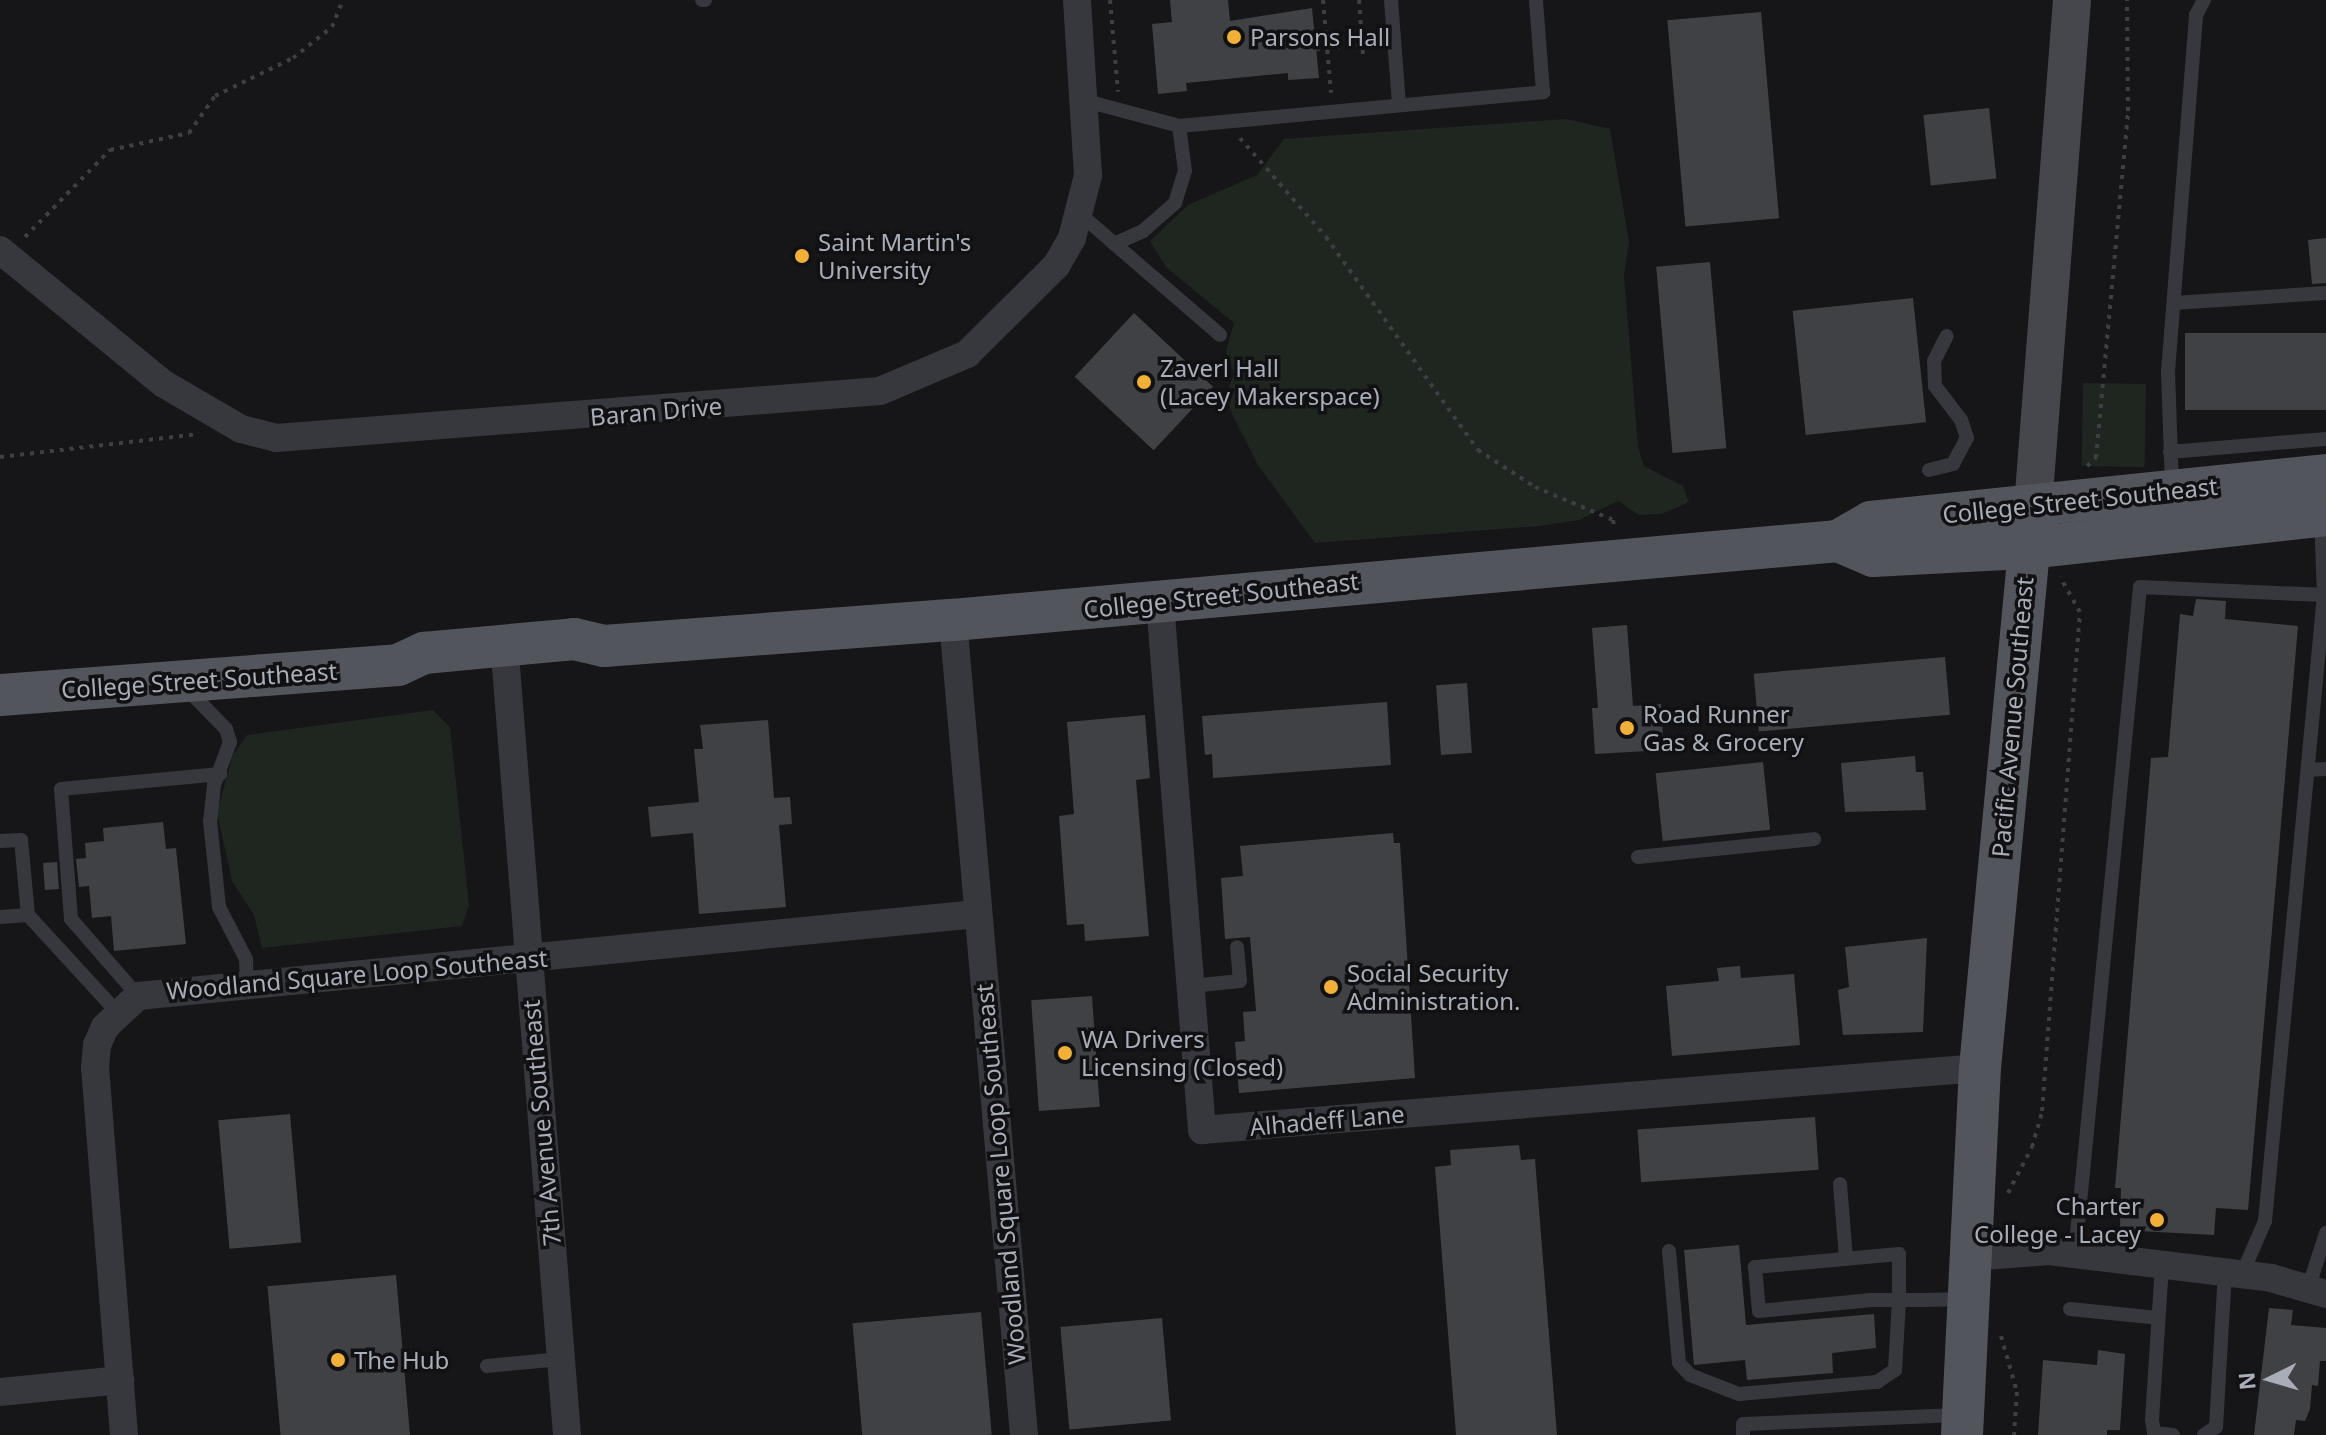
<!DOCTYPE html>
<html>
<head>
<meta charset="utf-8">
<style>
	body { margin:0 }
	#map { position:relative; width:2326px; height:1435px; overflow:hidden; background:#161618; font-family:"Noto Sans",sans-serif }
	div>[style] { position:absolute }
	[style*='--x'] { left:calc(var(--x)*1px); top:calc(var(--y)*1px); width:calc(var(--w)*1px); rotate:calc(var(--a)*1deg) }
	.green>* { inset:0; background:#1e261f; transform-origin:0 0 }
	.building>* { inset:0; background:#404145; transform-origin:0 0 }
	.path>* { height:4px; margin-top:-2px; transform-origin:0; background:repeating-linear-gradient(90deg,#3d3f44 0 4px,transparent 0 10px) }
	.service>* { height:14px; margin:-7px; padding:0 7px; transform-origin:7px; border-radius:7px; background:#37383d }
	.minor>* { height:28px; margin:-14px; padding:0 14px; transform-origin:14px; border-radius:14px; background:#37383d }
	.secondary>* { height:38px; margin:-19px; padding:0 19px; transform-origin:19px; border-radius:19px; background:#45474d }
	.primary>* { height:42px; margin:-21px; padding:0 21px; transform-origin:21px; border-radius:21px; background:#53555c }
	.dots>* { width:22px; height:22px; translate:-50% -50%; box-sizing:border-box; border:4px solid #111113; border-radius:50% }
	span { translate:-50% -50%; white-space:nowrap; text-align:center; line-height:1.15; -webkit-text-stroke:7px #111113; paint-order:stroke }
	.poi-label { font-size:24px; color:#a8adb8 }
	.left { translate:0 -50%; text-align:left }
	.right { translate:-100% -50%; text-align:right }
	.street-label { font-size:24px; color:#a8adb8 }
	.north { position:absolute; left:2230px; top:1339px; width:80px; height:80px; -webkit-text-stroke:6px #111113; paint-order:stroke; rotate:265deg; font-size:22px; font-weight:700; line-height:32px; text-align:center; color:#a8adb8 }
	.north::after { content:''; display:block; margin:auto; width:28px; height:36px; background:#a8adb8; clip-path:polygon(50% 0,100% 100%,50% 72%,0 100%) }
</style>
</head>
<body>
<div id="map">
	<div class="green">
		<i style="clip-path:polygon(1566px 119px,1610px 129px,1629px 242px,1624px 275px,1638px 447px,1644px 466px,1683px 486px,1689px 502px,1662px 514px,1639px 515px,1618px 501px,1579px 520px,1539px 526px,1315px 543px,1258px 465px,1233px 416px,1226px 395px,1234px 374px,1226px 351px,1234px 323px,1166px 267px,1150px 241px,1188px 205px,1257px 175px,1284px 139px)"></i>
		<i style="left:2146px;top:384px;width:83px;height:63px;rotate:91deg"></i>
		<i style="clip-path:polygon(433px 710px,450px 727px,469px 905px,462px 926px,262px 948px,254px 915px,232px 881px,217px 812px,233px 755px,247px 735px)"></i>
	</div>
	<div class="building">
		<i style="clip-path:polygon(1170px 0,1228px 0,1230px 21px,1312px 8px,1319px 78px,1288px 80px,1288px 73px,1186px 83px,1187px 91px,1158px 94px,1152px 24px,1172px 22px)"></i>
		<i style="left:1761px;top:12px;width:207px;height:94px;rotate:85deg"></i>
		<i style="left:1989px;top:108px;width:71px;height:66px;rotate:84deg"></i>
		<i style="clip-path:polygon(2326px 238px,2326px 283px,2312px 284px,2308px 240px)"></i>
		<i style="left:1710px;top:262px;width:187px;height:54px;rotate:85deg"></i>
		<i style="left:1913px;top:298px;width:125px;height:121px;rotate:84deg"></i>
		<i style="left:1134px;top:313px;width:108px;height:87px;rotate:43deg"></i>
		<i style="left:2326px;top:333px;width:77px;height:141px;rotate:90deg"></i>
		<i style="clip-path:polygon(2196px 599px,2226px 601px,2225px 619px,2298px 626px,2248px 1210px,2216px 1208px,2214px 1235px,2120px 1230px,2121px 1188px,2115px 1188px,2151px 758px,2168px 757px,2180px 614px,2193px 616px)"></i>
		<i style="clip-path:polygon(1627px 625px,1633px 706px,1661px 704px,1664px 750px,1595px 754px,1592px 708px,1598px 708px,1592px 628px)"></i>
		<i style="left:1945px;top:657px;width:58px;height:192px;rotate:85deg"></i>
		<i style="left:1467px;top:683px;width:70px;height:31px;rotate:86deg"></i>
		<i style="clip-path:polygon(1387px 702px,1391px 765px,1213px 778px,1212px 754px,1205px 755px,1202px 716px)"></i>
		<i style="clip-path:polygon(1145px 715px,1150px 778px,1136px 780px,1149px 936px,1085px 941px,1084px 924px,1067px 925px,1059px 816px,1074px 814px,1067px 722px)"></i>
		<i style="clip-path:polygon(768px 720px,774px 798px,790px 797px,792px 824px,779px 825px,786px 907px,699px 914px,693px 833px,651px 837px,648px 807px,699px 802px,694px 749px,703px 749px,700px 725px)"></i>
		<i style="clip-path:polygon(1915px 756px,1916px 772px,1923px 772px,1926px 810px,1845px 812px,1841px 763px)"></i>
		<i style="left:1763px;top:762px;width:68px;height:108px;rotate:84deg"></i>
		<i style="clip-path:polygon(163px 822px,166px 849px,176px 848px,186px 944px,114px 951px,111px 916px,92px 918px,89px 886px,79px 887px,76px 859px,86px 858px,85px 843px,104px 841px,103px 828px)"></i>
		<i style="clip-path:polygon(1393px 833px,1394px 843px,1400px 843px,1415px 1078px,1239px 1093px,1235px 1042px,1245px 1041px,1243px 1012px,1256px 1011px,1250px 937px,1225px 939px,1221px 878px,1243px 876px,1240px 846px)"></i>
		<i style="left:57px;top:862px;width:27px;height:14px;rotate:86deg"></i>
		<i style="clip-path:polygon(1927px 938px,1923px 1032px,1843px 1035px,1838px 990px,1849px 987px,1845px 947px)"></i>
		<i style="clip-path:polygon(1740px 966px,1741px 978px,1794px 974px,1800px 1045px,1672px 1056px,1666px 986px,1719px 981px,1717px 968px)"></i>
		<i style="left:1092px;top:996px;width:111px;height:61px;rotate:86deg"></i>
		<i style="left:290px;top:1114px;width:129px;height:72px;rotate:85deg"></i>
		<i style="left:1815px;top:1117px;width:53px;height:178px;rotate:86deg"></i>
		<i style="clip-path:polygon(1519px 1145px,1521px 1160px,1535px 1159px,1557px 1435px,1456px 1435px,1435px 1167px,1451px 1165px,1450px 1150px)"></i>
		<i style="clip-path:polygon(1739px 1245px,1746px 1325px,1874px 1314px,1876px 1348px,1832px 1353px,1833px 1373px,1747px 1380px,1745px 1360px,1694px 1365px,1684px 1250px)"></i>
		<i style="left:396px;top:1275px;width:161px;height:129px;rotate:85deg"></i>
		<i style="clip-path:polygon(2269px 1308px,2293px 1310px,2291px 1325px,2326px 1328px,2326px 1361px,2320px 1361px,2318px 1386px,2312px 1385px,2310px 1409px,2305px 1421px,2296px 1420px,2294px 1435px,2254px 1435px)"></i>
		<i style="left:981px;top:1312px;width:123px;height:129px;rotate:85deg"></i>
		<i style="left:1162px;top:1318px;width:103px;height:102px;rotate:85deg"></i>
		<i style="clip-path:polygon(2098px 1350px,2125px 1354px,2120px 1430px,2107px 1430px,2107px 1435px,2038px 1435px,2043px 1360px,2097px 1365px)"></i>
	</div>
	<div class="path">
		<i style="--x:1110;--y:0;--w:92;--a:85"></i>
		<i style="--x:1323;--y:0;--w:93;--a:85.1"></i>
		<i style="--x:1359;--y:0;--w:54;--a:85.8"></i>
		<i style="--x:1316;--y:49;--w:47;--a:-6.1"></i>
		<i style="--x:1240;--y:138;--w:131;--a:49"></i>
		<i style="--x:1326;--y:237;--w:262;--a:54.5"></i>
		<i style="--x:1478;--y:450;--w:68;--a:33"></i>
		<i style="--x:1535;--y:487;--w:85;--a:22.9"></i>
		<i style="--x:1613;--y:520;--w:6;--a:81"></i>
		<i style="--x:25;--y:237;--w:122;--a:-45.7"></i>
		<i style="--x:110;--y:150;--w:81;--a:-12.1"></i>
		<i style="--x:189;--y:133;--w:45;--a:-54.9"></i>
		<i style="--x:215;--y:96;--w:87;--a:-26"></i>
		<i style="--x:293;--y:58;--w:50;--a:-38.5"></i>
		<i style="--x:332;--y:27;--w:29;--a:-68"></i>
		<i style="--x:0;--y:457;--w:200;--a:-6.6"></i>
		<i style="--x:2087;--y:466;--w:12;--a:-42"></i>
		<i style="--x:2096;--y:458;--w:348;--a:-84.7"></i>
		<i style="--x:2128;--y:111;--w:111;--a:-90.5"></i>
		<i style="--x:2008;--y:1193;--w:52;--a:-62.4"></i>
		<i style="--x:2032;--y:1147;--w:37;--a:-74"></i>
		<i style="--x:2042;--y:1111;--w:500;--a:-85.65"></i>
		<i style="--x:2080;--y:612;--w:40;--a:-119.7"></i>
		<i style="--x:2001;--y:1336;--w:58;--a:74.1"></i>
		<i style="--x:2017;--y:1392;--w:43;--a:94"></i>
	</div>
	<div class="service">
		<i style="--x:702;--y:0;--w:3;--a:0"></i>
		<i style="--x:1391;--y:0;--w:105;--a:85.6"></i>
		<i style="--x:1086;--y:101;--w:96;--a:15"></i>
		<i style="--x:1179;--y:126;--w:366;--a:-5.3"></i>
		<i style="--x:1543;--y:92;--w:92;--a:-94.4"></i>
		<i style="--x:1080;--y:214;--w:185;--a:40.8"></i>
		<i style="--x:1114;--y:244;--w:32;--a:-24"></i>
		<i style="--x:1143;--y:231;--w:43;--a:-41.2"></i>
		<i style="--x:1175;--y:203;--w:34;--a:-73"></i>
		<i style="--x:1185;--y:171;--w:45;--a:-97.6"></i>
		<i style="--x:2174;--y:303;--w:152;--a:-3.8"></i>
		<i style="--x:2170;--y:452;--w:157;--a:-4.8"></i>
		<i style="--x:1929;--y:470;--w:25;--a:-14"></i>
		<i style="--x:1953;--y:464;--w:30;--a:-62"></i>
		<i style="--x:1967;--y:438;--w:19;--a:-108"></i>
		<i style="--x:1961;--y:420;--w:43;--a:-127.4"></i>
		<i style="--x:1935;--y:386;--w:25;--a:-92"></i>
		<i style="--x:1934;--y:361;--w:28;--a:-63"></i>
		<i style="--x:2172;--y:486;--w:114;--a:-92"></i>
		<i style="--x:2168;--y:372;--w:358;--a:-85.5"></i>
		<i style="--x:2196;--y:15;--w:17;--a:-62"></i>
		<i style="--x:187;--y:689;--w:56;--a:45.7"></i>
		<i style="--x:226;--y:729;--w:14;--a:73"></i>
		<i style="--x:230;--y:742;--w:46;--a:110.4"></i>
		<i style="--x:214;--y:785;--w:36;--a:96"></i>
		<i style="--x:210;--y:821;--w:86;--a:84"></i>
		<i style="--x:219;--y:907;--w:59;--a:62.6"></i>
		<i style="--x:246;--y:959;--w:23;--a:88"></i>
		<i style="--x:2308;--y:770;--w:18;--a:-3"></i>
		<i style="--x:0;--y:841;--w:21;--a:-3"></i>
		<i style="--x:21;--y:840;--w:75;--a:84.7"></i>
		<i style="--x:28;--y:915;--w:130;--a:47.5"></i>
		<i style="--x:1638;--y:857;--w:177;--a:-5.8"></i>
		<i style="--x:0;--y:917;--w:28;--a:-4"></i>
		<i style="--x:1191;--y:986;--w:49;--a:-5.8"></i>
		<i style="--x:1240;--y:981;--w:34;--a:-95"></i>
		<i style="--x:138;--y:996;--w:102;--a:-131"></i>
		<i style="--x:71;--y:919;--w:130;--a:-94.4"></i>
		<i style="--x:61;--y:789;--w:160;--a:-5.4"></i>
		<i style="--x:1840;--y:1184;--w:75;--a:85.4"></i>
		<i style="--x:1669;--y:1251;--w:112;--a:84.9"></i>
		<i style="--x:1679;--y:1363;--w:16;--a:47"></i>
		<i style="--x:1690;--y:1375;--w:53;--a:21.2"></i>
		<i style="--x:1739;--y:1394;--w:139;--a:-5"></i>
		<i style="--x:1877;--y:1382;--w:22;--a:-34"></i>
		<i style="--x:1895;--y:1370;--w:70;--a:-86.7"></i>
		<i style="--x:1899;--y:1300;--w:46;--a:-90"></i>
		<i style="--x:1899;--y:1254;--w:145;--a:174.8"></i>
		<i style="--x:1755;--y:1267;--w:44;--a:84.8"></i>
		<i style="--x:1759;--y:1311;--w:113;--a:-5.6"></i>
		<i style="--x:1871;--y:1300;--w:53;--a:0"></i>
		<i style="--x:1924;--y:1300;--w:40;--a:-1.4"></i>
		<i style="--x:2075;--y:1254;--w:670;--a:-84.43"></i>
		<i style="--x:2140;--y:587;--w:186;--a:2.5"></i>
		<i style="--x:2162;--y:1265;--w:155;--a:93.7"></i>
		<i style="--x:2152;--y:1420;--w:13;--a:81"></i>
		<i style="--x:2154;--y:1433;--w:19;--a:6"></i>
		<i style="--x:2242;--y:1274;--w:58;--a:-66.5"></i>
		<i style="--x:2265;--y:1221;--w:629;--a:-84.62"></i>
		<i style="--x:2324;--y:595;--w:77;--a:-92.2"></i>
		<i style="--x:2308;--y:1289;--w:59;--a:-72.2"></i>
		<i style="--x:2070;--y:1309;--w:88;--a:5.8"></i>
		<i style="--x:487;--y:1366;--w:74;--a:-5.4"></i>
		<i style="--x:1743;--y:1435;--w:11;--a:-90"></i>
		<i style="--x:1743;--y:1424;--w:215;--a:-2.4"></i>
		<i style="--x:2204;--y:1435;--w:14;--a:-34"></i>
		<i style="--x:2216;--y:1427;--w:155;--a:-86.7"></i>
	</div>
	<div class="minor">
		<i style="--x:0;--y:250;--w:212;--a:39.3"></i>
		<i style="--x:164;--y:384;--w:89;--a:30.3"></i>
		<i style="--x:241;--y:429;--w:36;--a:14"></i>
		<i style="--x:276;--y:438;--w:606;--a:-4.45"></i>
		<i style="--x:880;--y:391;--w:95;--a:-23"></i>
		<i style="--x:967;--y:354;--w:125;--a:-44.7"></i>
		<i style="--x:1056;--y:266;--w:32;--a:-60"></i>
		<i style="--x:1072;--y:238;--w:65;--a:-75.7"></i>
		<i style="--x:1088;--y:175;--w:175;--a:-93.6"></i>
		<i style="--x:1160;--y:603;--w:529;--a:85.44"></i>
		<i style="--x:1202;--y:1130;--w:780;--a:-4.56"></i>
		<i style="--x:953;--y:620;--w:818;--a:85.02"></i>
		<i style="--x:506;--y:667;--w:770;--a:85.46"></i>
		<i style="--x:1970;--y:1257;--w:79;--a:-4.3"></i>
		<i style="--x:2049;--y:1251;--w:224;--a:6.9"></i>
		<i style="--x:2271;--y:1278;--w:57;--a:16.2"></i>
		<i style="--x:0;--y:1392;--w:121;--a:-5.7"></i>
		<i style="--x:124;--y:1435;--w:368;--a:-94.5"></i>
		<i style="--x:95;--y:1068;--w:23;--a:-85"></i>
		<i style="--x:97;--y:1045;--w:20;--a:-66"></i>
		<i style="--x:105;--y:1027;--w:45;--a:-43.2"></i>
		<i style="--x:138;--y:996;--w:843;--a:-5.58"></i>
	</div>
	<div class="secondary">
		<i style="--x:2033;--y:507;--w:508;--a:-85.6"></i>
	</div>
	<div class="primary">
		<i style="--x:1838;--y:541;--w:38;--a:23"></i>
		<i style="--x:1873;--y:556;--w:155;--a:-3"></i>
		<i style="--x:2028;--y:548;--w:300;--a:-6.3"></i>
		<i style="--x:0;--y:695;--w:399;--a:-4.3"></i>
		<i style="--x:398;--y:665;--w:29;--a:-25"></i>
		<i style="--x:424;--y:653;--w:151;--a:-5.3"></i>
		<i style="--x:574;--y:639;--w:31;--a:13"></i>
		<i style="--x:604;--y:646;--w:350;--a:-4.3"></i>
		<i style="--x:953;--y:620;--w:889;--a:-5.1"></i>
		<i style="--x:1838;--y:541;--w:38;--a:-30"></i>
		<i style="--x:1871;--y:522;--w:457;--a:-5.9"></i>
		<i style="--x:1962;--y:1435;--w:367;--a:-87.2"></i>
		<i style="--x:1980;--y:1068;--w:563;--a:-84.6"></i>
	</div>
	<div class="dots">
		<i style="left:1234px;top:37px;background:#f2b134"></i>
		<i style="left:802px;top:256px;background:#f2b134"></i>
		<i style="left:1144px;top:382px;background:#f2b134"></i>
		<i style="left:1627px;top:728px;background:#f2b134"></i>
		<i style="left:1331px;top:987px;background:#f2b134"></i>
		<i style="left:1065px;top:1053px;background:#f2b134"></i>
		<i style="left:2157px;top:1220px;background:#f2b134"></i>
		<i style="left:338px;top:1360px;background:#f2b134"></i>
	</div>
	<div class="poi-label">
		<span class="left" style="left:1250px;top:37px">Parsons Hall</span>
		<span class="left" style="left:818px;top:256px">Saint Martin's<br>University</span>
		<span class="left" style="left:1160px;top:382px">Zaverl Hall<br>(Lacey Makerspace)</span>
		<span class="left" style="left:1643px;top:728px">Road Runner<br>Gas &amp; Grocery</span>
		<span class="left" style="left:1347px;top:987px">Social Security<br>Administration.</span>
		<span class="left" style="left:1081px;top:1053px">WA Drivers<br>Licensing (Closed)</span>
		<span class="right" style="left:2141px;top:1220px">Charter<br>College - Lacey</span>
		<span class="left" style="left:354px;top:1360px">The Hub</span>
	</div>
	<div class="street-label">
		<span style="left:656px;top:411px;rotate:-5deg">Baran Drive</span>
		<span style="left:2080px;top:500px;rotate:-6deg">College Street Southeast</span>
		<span style="left:1221px;top:595px;rotate:-6deg">College Street Southeast</span>
		<span style="left:199px;top:680px;rotate:-4deg">College Street Southeast</span>
		<span style="left:2012px;top:717px;rotate:-85deg">Pacific Avenue Southeast</span>
		<span style="left:357px;top:974px;rotate:-5deg">Woodland Square Loop Southeast</span>
		<span style="left:1327px;top:1120px;rotate:-5deg">Alhadeff Lane</span>
		<span style="left:541px;top:1123px;rotate:-95deg">7th Avenue Southeast</span>
		<span style="left:1000px;top:1174px;rotate:-95deg">Woodland Square Loop Southeast</span>
	</div>
	<div class="north">N</div>
</div>
</body>
</html>
